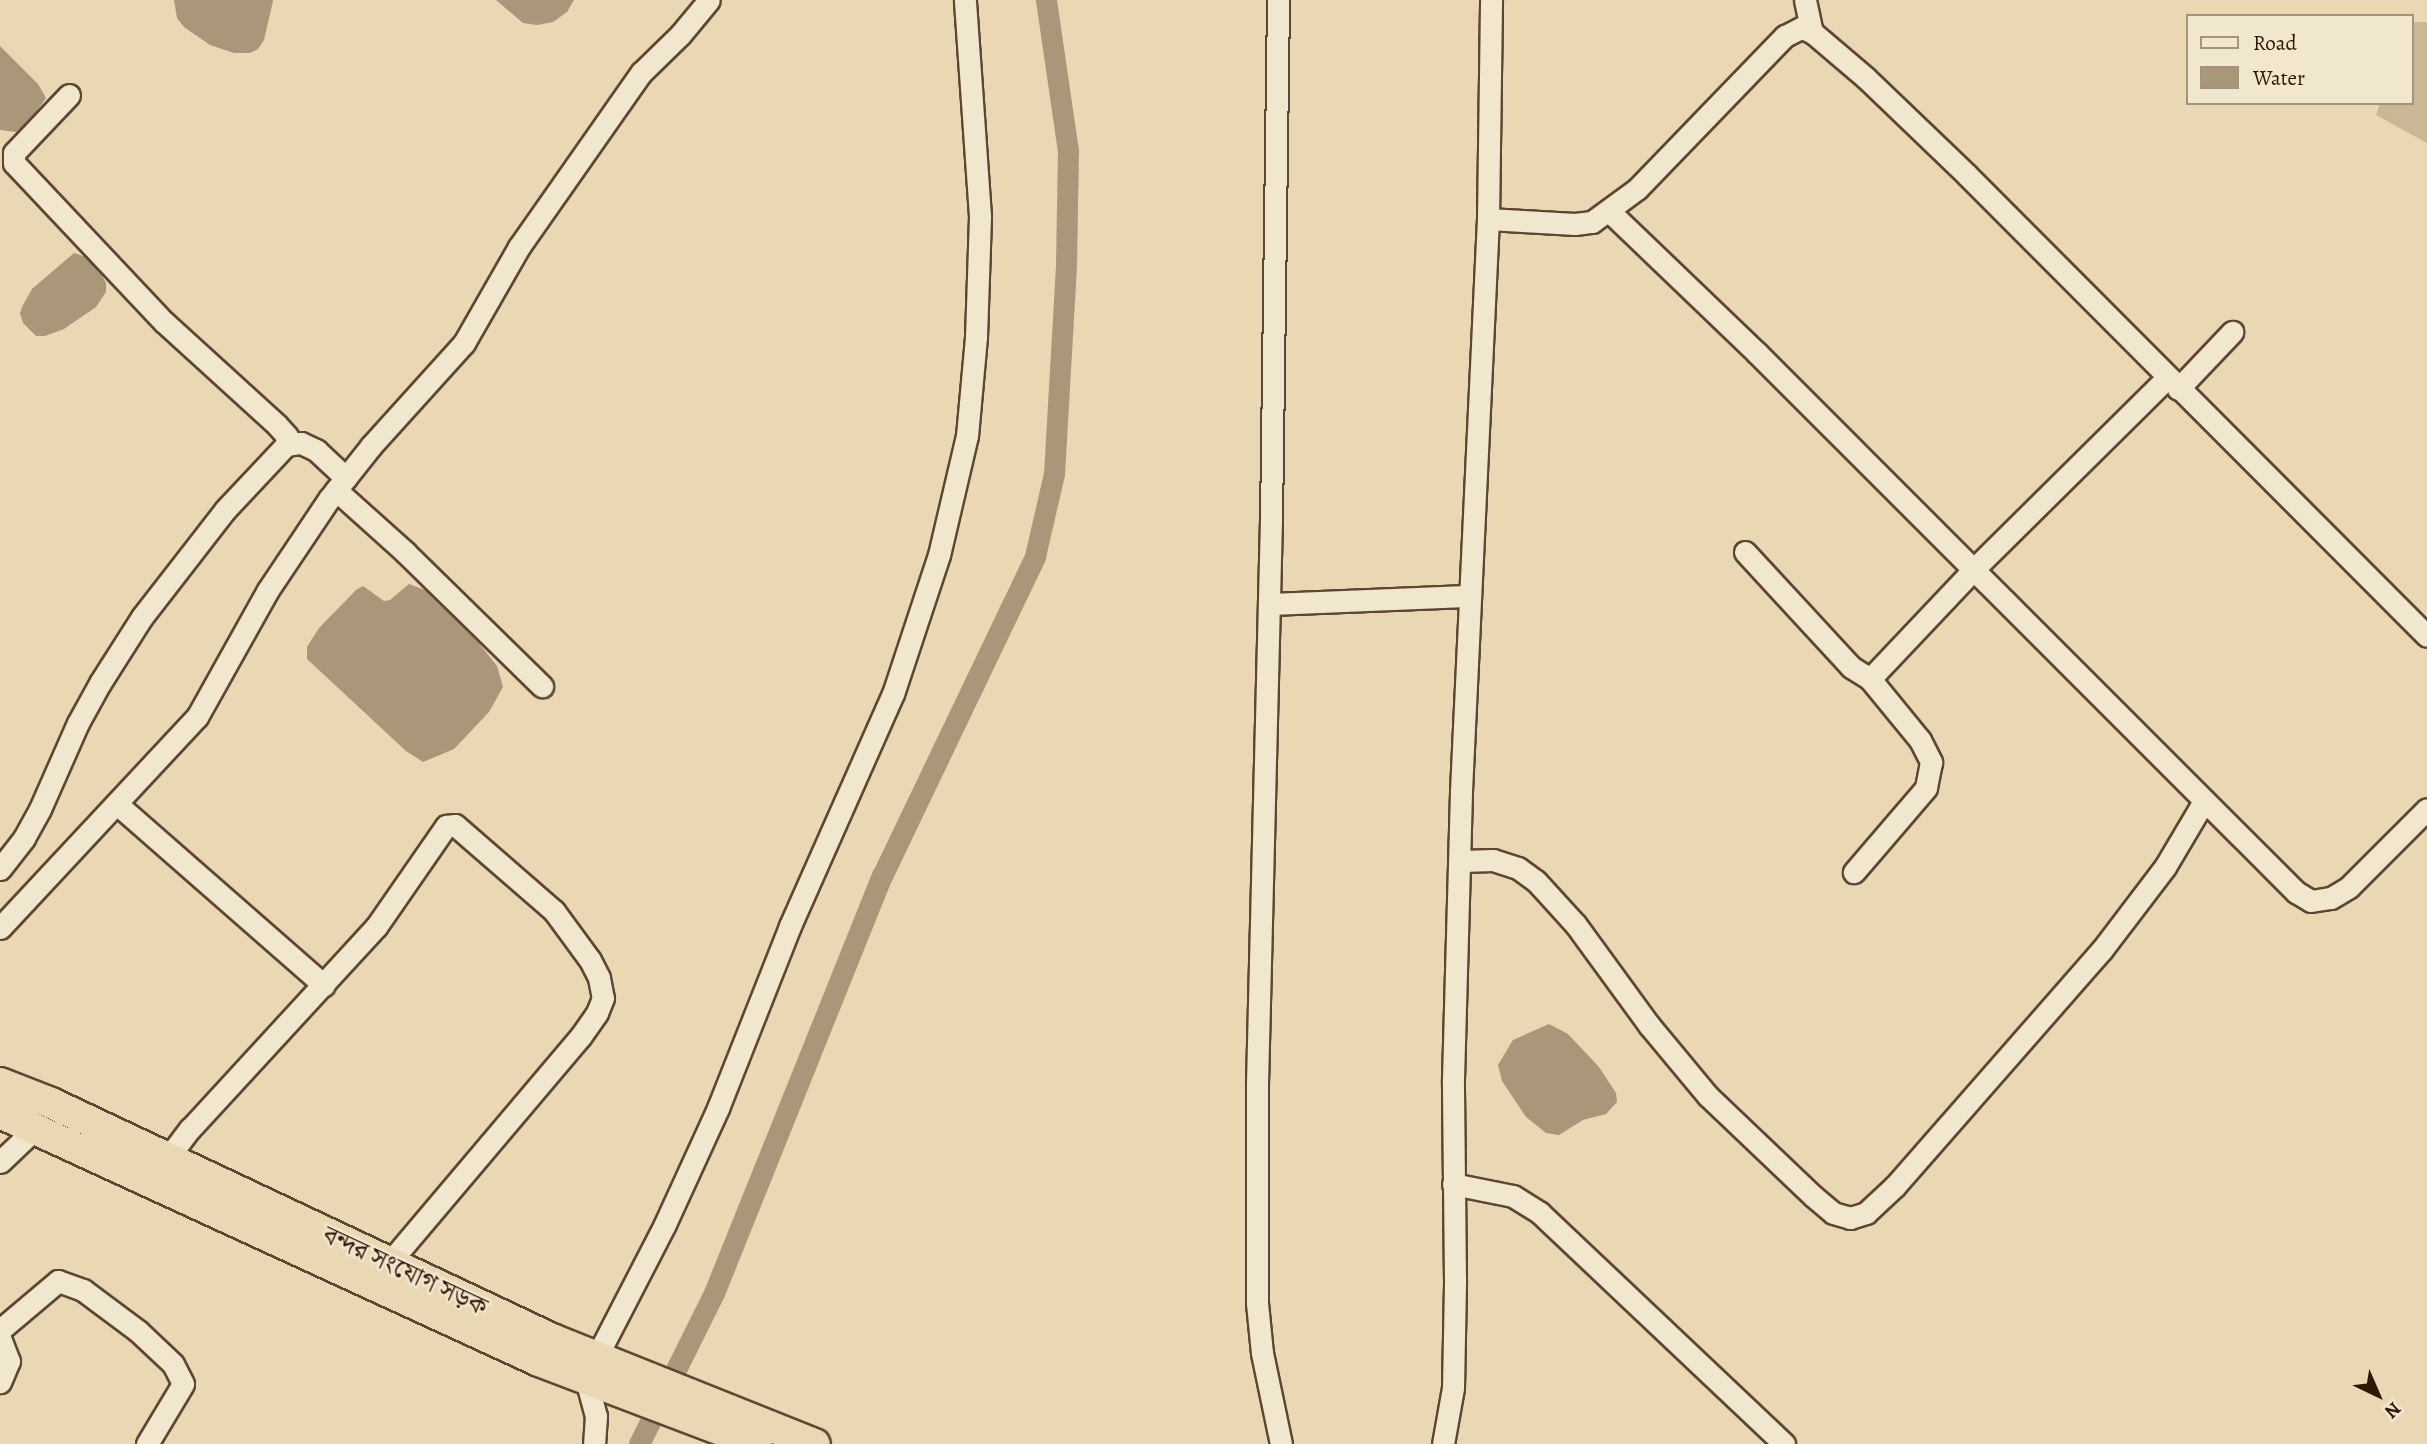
<!DOCTYPE html>
<html>
<head>
<meta charset="utf-8">
<style>
	body { margin:0 }
	#map { position:relative; width:2427px; height:1444px; overflow:hidden; background:#e9d8b3; font-family:Alegreya,"Noto Serif Bengali",serif }
	div>[style] { position:absolute }
	[style*='--x'] { left:calc(var(--x)*1px); top:calc(var(--y)*1px); width:calc(var(--w)*1px); rotate:calc(var(--a)*1deg) }
	.green>* { inset:0; background:#cab796 }
	.water>* { inset:0; background:#aa9678 }
	.canal>* { height:21px; margin:-10.5px; padding:0 10.5px; transform-origin:10.5px; border-radius:10.5px; background:#aa9678 }
	.roads { filter:drop-shadow(2px 0 #5e4731) drop-shadow(-2px 0 #5e4731) drop-shadow(0 2px #5e4731) drop-shadow(0 -2px #5e4731) }
	.minor>* { height:21px; margin:-10.5px; padding:0 10.5px; transform-origin:10.5px; border-radius:10.5px; background:#f1e6ce }
	.highway>* { height:30px; margin:-15px; padding:0 15px; transform-origin:15px; border-radius:15px; background:#e9d8b3 }
	span { translate:-50% -50%; white-space:nowrap; text-align:center; line-height:1.15; -webkit-text-stroke:5px #f1e6ce; paint-order:stroke }
	.street-label { font-size:26px; color:#301706 }
	.legend { position:absolute; left:2186px; top:14px; width:228px; height:91px; box-sizing:border-box; background:#f1e6ce; border:2px solid #a4937e; margin:0; padding:9px 12px; list-style:none; font-size:21px; color:#301706 }
	.legend li { display:flex; align-items:center; gap:14px; height:35px }
	.legend b { width:35px; border:2px solid #a4937e }
	.north { position:absolute; left:2343px; top:1360px; width:70px; height:70px; -webkit-text-stroke:5px #f1e6ce; paint-order:stroke; rotate:136deg; font-size:19px; font-weight:700; line-height:28px; text-align:center; color:#301706 }
	.north::after { content:''; display:block; margin:auto; width:24px; height:32px; background:#301706; clip-path:polygon(50% 0,100% 100%,50% 72%,0 100%) }
</style>
</head>
<body>
<div id="map">
	<div class="green">
		<i style="clip-path:polygon(2411px 22px,2427px 22px,2427px 143px,2376px 115px,2380px 103px,2411px 103px)"></i>
	</div>
	<div class="water">
		<i style="clip-path:polygon(174px 0,273px 0,273px 1px,264px 40px,258px 49px,250px 53px,234px 53px,210px 45px,184px 27px,177px 18px)"></i>
		<i style="clip-path:polygon(496px 0,574px 0,567px 12px,553px 22px,537px 25px,523px 23px)"></i>
		<i style="clip-path:polygon(0 46px,38px 84px,46px 98px,30px 121px,16px 132px,0 130px)"></i>
		<i style="clip-path:polygon(74px 253px,86px 257px,97px 267px,106px 283px,106px 292px,96px 307px,64px 329px,45px 336px,36px 336px,23px 323px,20px 313px,23px 305px,32px 289px)"></i>
		<i style="clip-path:polygon(409px 584px,425px 590px,478px 642px,497px 666px,503px 687px,489px 712px,454px 749px,423px 762px,406px 751px,307px 659px,307px 647px,319px 628px,356px 590px,363px 586px,384px 601px,390px 600px)"></i>
		<i style="clip-path:polygon(1549px 1024px,1568px 1034px,1599px 1067px,1616px 1093px,1617px 1102px,1606px 1114px,1583px 1120px,1559px 1135px,1546px 1133px,1526px 1117px,1502px 1081px,1498px 1065px,1513px 1040px)"></i>
	</div>
	<div class="canal">
		<i style="--x:639;--y:1444;--w:169;--a:-63.6"></i>
		<i style="--x:714;--y:1293;--w:450;--a:-68.1"></i>
		<i style="--x:882;--y:876;--w:355;--a:-64.4"></i>
		<i style="--x:1035;--y:556;--w:84;--a:-77"></i>
		<i style="--x:1054;--y:474;--w:209;--a:-86.7"></i>
		<i style="--x:1066;--y:265;--w:114;--a:-89"></i>
		<i style="--x:1068;--y:151;--w:153;--a:-98.3"></i>
	</div>
	<div class="roads">
		<div class="minor">
			<i style="--x:1278;--y:0;--w:519;--a:90.77"></i>
			<i style="--x:1271;--y:519;--w:566;--a:91.42"></i>
			<i style="--x:1257;--y:1085;--w:218;--a:90"></i>
			<i style="--x:1257;--y:1303;--w:50;--a:84.3"></i>
			<i style="--x:1262;--y:1353;--w:93;--a:78.2"></i>
			<i style="--x:1805;--y:0;--w:33;--a:78"></i>
			<i style="--x:69;--y:95;--w:80;--a:133.5"></i>
			<i style="--x:14;--y:153;--w:10;--a:90"></i>
			<i style="--x:14;--y:163;--w:219;--a:46.7"></i>
			<i style="--x:164;--y:322;--w:153;--a:42.3"></i>
			<i style="--x:277;--y:425;--w:15;--a:48"></i>
			<i style="--x:287;--y:436;--w:9;--a:96"></i>
			<i style="--x:1609;--y:211;--w:204;--a:43.8"></i>
			<i style="--x:1756;--y:352;--w:764;--a:45"></i>
			<i style="--x:2296;--y:892;--w:17;--a:31"></i>
			<i style="--x:2311;--y:901;--w:20;--a:-9"></i>
			<i style="--x:2331;--y:898;--w:21;--a:-31"></i>
			<i style="--x:2349;--y:887;--w:110;--a:-45"></i>
			<i style="--x:1488;--y:219;--w:87;--a:3.3"></i>
			<i style="--x:1575;--y:224;--w:17;--a:-7"></i>
			<i style="--x:1592;--y:222;--w:56;--a:-36.3"></i>
			<i style="--x:1637;--y:189;--w:213;--a:-46"></i>
			<i style="--x:1785;--y:36;--w:18;--a:-27"></i>
			<i style="--x:1801;--y:28;--w:12;--a:20"></i>
			<i style="--x:1812;--y:32;--w:71;--a:40.4"></i>
			<i style="--x:1866;--y:78;--w:140;--a:43.8"></i>
			<i style="--x:1967;--y:175;--w:651;--a:45.06"></i>
			<i style="--x:2178;--y:389;--w:79;--a:-46.5"></i>
			<i style="--x:336;--y:490;--w:93;--a:41.9"></i>
			<i style="--x:405;--y:552;--w:192;--a:44.4"></i>
			<i style="--x:1745;--y:552;--w:156;--a:47.3"></i>
			<i style="--x:1851;--y:667;--w:22;--a:32"></i>
			<i style="--x:1870;--y:679;--w:79;--a:50.7"></i>
			<i style="--x:1920;--y:740;--w:25;--a:63"></i>
			<i style="--x:1931;--y:762;--w:26;--a:101"></i>
			<i style="--x:1926;--y:788;--w:111;--a:130.6"></i>
			<i style="--x:1269;--y:604;--w:199;--a:-2.3"></i>
			<i style="--x:1870;--y:679;--w:150;--a:-46.6"></i>
			<i style="--x:1973;--y:570;--w:273;--a:-44.7"></i>
			<i style="--x:117;--y:804;--w:275;--a:41.2"></i>
			<i style="--x:1462;--y:861;--w:31;--a:-2"></i>
			<i style="--x:1493;--y:860;--w:26;--a:18"></i>
			<i style="--x:1518;--y:868;--w:22;--a:36"></i>
			<i style="--x:1536;--y:881;--w:59;--a:47.7"></i>
			<i style="--x:1576;--y:925;--w:124;--a:53.9"></i>
			<i style="--x:1649;--y:1025;--w:92;--a:50.3"></i>
			<i style="--x:1708;--y:1096;--w:145;--a:43.6"></i>
			<i style="--x:1813;--y:1196;--w:26;--a:40"></i>
			<i style="--x:1833;--y:1213;--w:18;--a:16"></i>
			<i style="--x:1850;--y:1218;--w:17;--a:-17"></i>
			<i style="--x:1866;--y:1213;--w:40;--a:-43"></i>
			<i style="--x:1895;--y:1186;--w:313;--a:-48.8"></i>
			<i style="--x:2101;--y:951;--w:106;--a:-52.7"></i>
			<i style="--x:2165;--y:867;--w:77;--a:-59.4"></i>
			<i style="--x:0;--y:869;--w:39;--a:-52"></i>
			<i style="--x:24;--y:838;--w:33;--a:-61"></i>
			<i style="--x:40;--y:809;--w:94;--a:-66.2"></i>
			<i style="--x:78;--y:723;--w:46;--a:-61.2"></i>
			<i style="--x:100;--y:683;--w:78;--a:-57.5"></i>
			<i style="--x:142;--y:617;--w:135;--a:-52.2"></i>
			<i style="--x:225;--y:510;--w:89;--a:-46.8"></i>
			<i style="--x:286;--y:445;--w:15;--a:-8"></i>
			<i style="--x:301;--y:443;--w:17;--a:25"></i>
			<i style="--x:316;--y:450;--w:41;--a:43"></i>
			<i style="--x:0;--y:928;--w:289;--a:-47"></i>
			<i style="--x:197;--y:717;--w:145;--a:-60.8"></i>
			<i style="--x:268;--y:590;--w:110;--a:-56.2"></i>
			<i style="--x:329;--y:499;--w:68;--a:-51.6"></i>
			<i style="--x:371;--y:446;--w:139;--a:-47.9"></i>
			<i style="--x:464;--y:343;--w:111;--a:-60.2"></i>
			<i style="--x:519;--y:247;--w:213;--a:-55"></i>
			<i style="--x:641;--y:73;--w:54;--a:-44.3"></i>
			<i style="--x:680;--y:35;--w:45;--a:-50.4"></i>
			<i style="--x:167;--y:1159;--w:38;--a:-53"></i>
			<i style="--x:190;--y:1129;--w:275;--a:-47.4"></i>
			<i style="--x:376;--y:927;--w:123;--a:-55.3"></i>
			<i style="--x:446;--y:826;--w:9;--a:-6"></i>
			<i style="--x:455;--y:825;--w:131;--a:41"></i>
			<i style="--x:554;--y:911;--w:61;--a:53.7"></i>
			<i style="--x:590;--y:960;--w:20;--a:63"></i>
			<i style="--x:599;--y:978;--w:20;--a:79"></i>
			<i style="--x:603;--y:998;--w:16;--a:112"></i>
			<i style="--x:597;--y:1013;--w:29;--a:125"></i>
			<i style="--x:580;--y:1037;--w:296;--a:130.2"></i>
			<i style="--x:0;--y:1162;--w:51;--a:-43.4"></i>
			<i style="--x:1453;--y:1184;--w:61;--a:11.3"></i>
			<i style="--x:1513;--y:1196;--w:32;--a:32"></i>
			<i style="--x:1540;--y:1213;--w:336;--a:43.4"></i>
			<i style="--x:0;--y:1330;--w:76;--a:-40.2"></i>
			<i style="--x:58;--y:1281;--w:27;--a:20"></i>
			<i style="--x:83;--y:1290;--w:69;--a:36.7"></i>
			<i style="--x:138;--y:1331;--w:48;--a:43.3"></i>
			<i style="--x:173;--y:1364;--w:22;--a:63"></i>
			<i style="--x:183;--y:1384;--w:70;--a:121"></i>
			<i style="--x:0;--y:1338;--w:25;--a:69"></i>
			<i style="--x:9;--y:1361;--w:23;--a:113"></i>
			<i style="--x:597;--y:1356;--w:148;--a:-62.7"></i>
			<i style="--x:665;--y:1224;--w:128;--a:-65.4"></i>
			<i style="--x:718;--y:1108;--w:196;--a:-68.4"></i>
			<i style="--x:790;--y:926;--w:254;--a:-66.1"></i>
			<i style="--x:893;--y:694;--w:146;--a:-71.7"></i>
			<i style="--x:939;--y:555;--w:122;--a:-76.8"></i>
			<i style="--x:967;--y:436;--w:99;--a:-84.8"></i>
			<i style="--x:976;--y:337;--w:121;--a:-88.1"></i>
			<i style="--x:980;--y:216;--w:217;--a:-94"></i>
			<i style="--x:586;--y:1379;--w:38;--a:75"></i>
			<i style="--x:596;--y:1416;--w:28;--a:94"></i>
			<i style="--x:1443;--y:1444;--w:57;--a:-79.9"></i>
			<i style="--x:1453;--y:1388;--w:108;--a:-88.9"></i>
			<i style="--x:1455;--y:1280;--w:201;--a:-90.6"></i>
			<i style="--x:1453;--y:1079;--w:288;--a:-88.4"></i>
			<i style="--x:1461;--y:791;--w:573;--a:-87.3"></i>
			<i style="--x:1488;--y:219;--w:219;--a:-89.2"></i>
		</div>
		<div class="highway">
			<i style="--x:0;--y:1083;--w:55;--a:21.4"></i>
			<i style="--x:51;--y:1103;--w:554;--a:25.22"></i>
			<i style="--x:552;--y:1339;--w:283;--a:21.8"></i>
			<i style="--x:0;--y:1113;--w:593;--a:24.71"></i>
			<i style="--x:539;--y:1361;--w:233;--a:20.8"></i>
		</div>
	</div>
	<div class="street-label">
		<span style="left:405px;top:1271px;rotate:25deg">বন্দর সংযোগ সড়ক</span>
	</div>
	<ul class="legend">
	<li><b style="height:9px;background:#f1e6ce"></b>Road</li>
	<li><b style="height:19px;background:#aa9678"></b>Water</li>
	</ul>
	<div class="north">N</div>
</div>
</body>
</html>
